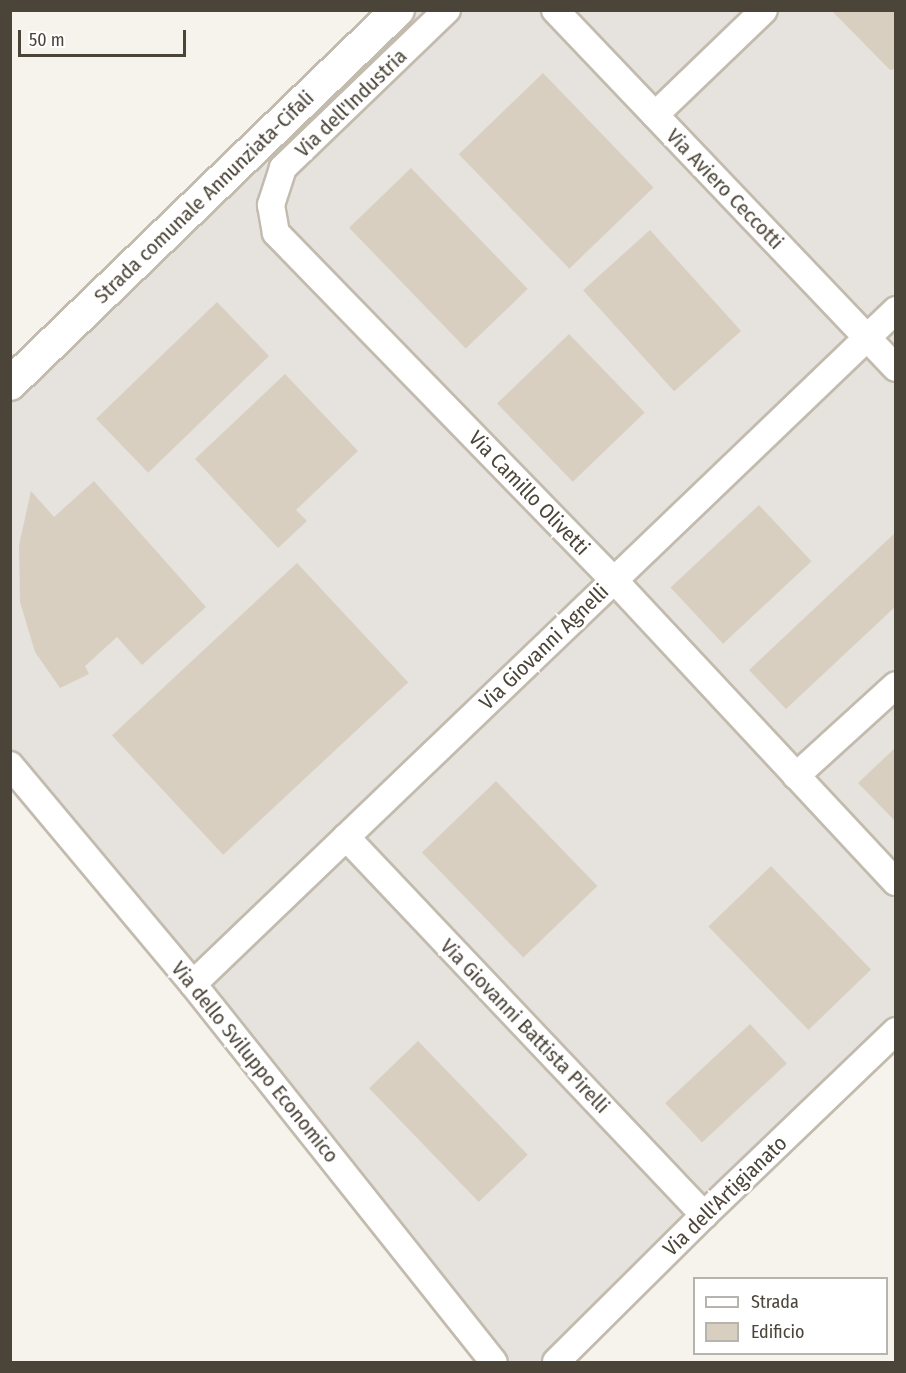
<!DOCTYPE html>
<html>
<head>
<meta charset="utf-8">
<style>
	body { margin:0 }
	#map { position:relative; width:906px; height:1373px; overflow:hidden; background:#f6f3ec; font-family:"Fira Sans Condensed",sans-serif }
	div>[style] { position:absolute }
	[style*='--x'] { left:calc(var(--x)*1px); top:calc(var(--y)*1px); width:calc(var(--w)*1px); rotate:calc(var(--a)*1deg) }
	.industrial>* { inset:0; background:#e6e2dd }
	.building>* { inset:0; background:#d8cfc1; transform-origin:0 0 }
	.roads { filter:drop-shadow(2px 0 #c2bbae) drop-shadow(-2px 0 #c2bbae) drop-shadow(0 2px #c2bbae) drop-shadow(0 -2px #c2bbae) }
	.minor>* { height:26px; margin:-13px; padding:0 13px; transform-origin:13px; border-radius:13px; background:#fff }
	.tertiary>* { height:32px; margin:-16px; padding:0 16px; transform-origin:16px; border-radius:16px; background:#fff }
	span { translate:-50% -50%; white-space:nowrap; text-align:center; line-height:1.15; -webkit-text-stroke:6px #fff; paint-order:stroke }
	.street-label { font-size:21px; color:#4b4439 }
	.frame { position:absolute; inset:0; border:12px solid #4b4439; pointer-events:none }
	.legend { position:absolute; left:693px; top:1277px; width:195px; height:78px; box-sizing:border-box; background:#fff; border:2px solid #b7b4b0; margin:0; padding:8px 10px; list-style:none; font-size:18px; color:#4b4439 }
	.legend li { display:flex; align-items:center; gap:12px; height:30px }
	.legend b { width:30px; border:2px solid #b7b4b0 }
	.scale { position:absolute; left:18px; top:30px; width:168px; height:27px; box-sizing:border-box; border:3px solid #4b4439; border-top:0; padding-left:8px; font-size:18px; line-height:21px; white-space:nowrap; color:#4b4439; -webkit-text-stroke:4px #fff; paint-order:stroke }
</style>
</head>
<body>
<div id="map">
	<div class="industrial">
		<i style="clip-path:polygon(398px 11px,895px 11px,895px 1031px,556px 1362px,494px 1362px,11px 765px,10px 390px)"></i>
	</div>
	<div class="building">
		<i style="clip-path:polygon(831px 10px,896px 10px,896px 69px,890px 70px)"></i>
		<i style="left:543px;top:73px;width:159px;height:117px;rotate:46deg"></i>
		<i style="left:411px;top:168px;width:168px;height:86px;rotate:46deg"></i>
		<i style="left:650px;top:230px;width:136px;height:90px;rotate:48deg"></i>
		<i style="left:217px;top:302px;width:75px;height:168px;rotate:46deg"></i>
		<i style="left:569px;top:334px;width:109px;height:100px;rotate:46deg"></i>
		<i style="clip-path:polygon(285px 374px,358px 451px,296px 510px,307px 521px,278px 548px,195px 459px)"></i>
		<i style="clip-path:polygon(94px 481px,206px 607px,142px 665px,117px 637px,85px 666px,89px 674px,60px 688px,35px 652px,20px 602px,19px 545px,31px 491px,54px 517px)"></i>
		<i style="left:759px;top:505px;width:77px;height:121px;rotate:47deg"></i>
		<i style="clip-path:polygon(896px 532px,896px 606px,786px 709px,749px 670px)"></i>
		<i style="left:297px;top:563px;width:163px;height:253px;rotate:47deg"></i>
		<i style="clip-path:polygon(896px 747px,896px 822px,858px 783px)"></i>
		<i style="left:496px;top:781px;width:146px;height:103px;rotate:46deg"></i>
		<i style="left:771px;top:866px;width:144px;height:87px;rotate:46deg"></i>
		<i style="left:750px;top:1024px;width:54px;height:116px;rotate:47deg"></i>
		<i style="left:418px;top:1041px;width:158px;height:68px;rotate:46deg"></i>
	</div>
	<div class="roads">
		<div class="minor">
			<i style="--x:447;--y:10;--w:228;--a:136.1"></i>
			<i style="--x:283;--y:168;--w:39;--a:108"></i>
			<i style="--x:271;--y:205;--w:28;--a:80"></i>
			<i style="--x:276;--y:233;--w:484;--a:45.8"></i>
			<i style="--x:614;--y:580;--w:413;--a:47"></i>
			<i style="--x:555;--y:10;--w:494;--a:46.4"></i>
			<i style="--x:655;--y:115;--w:151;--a:-43.9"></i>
			<i style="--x:10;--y:765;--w:285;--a:50.1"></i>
			<i style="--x:193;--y:984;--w:483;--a:51.5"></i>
			<i style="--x:796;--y:776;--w:135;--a:-42.3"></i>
			<i style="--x:346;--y:837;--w:521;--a:46.56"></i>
			<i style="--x:193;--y:984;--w:974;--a:-43.79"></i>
			<i style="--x:556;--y:1362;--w:209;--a:-44.8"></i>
			<i style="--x:704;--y:1215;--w:266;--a:-43.8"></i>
		</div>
		<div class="tertiary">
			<i style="--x:10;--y:384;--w:539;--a:-43.95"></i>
		</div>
	</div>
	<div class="street-label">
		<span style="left:351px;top:103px;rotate:-44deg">Via dell'Industria</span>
		<span style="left:725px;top:189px;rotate:46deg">Via Aviero Ceccotti</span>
		<span style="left:204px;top:197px;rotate:-44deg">Strada comunale Annunziata-Cifali</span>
		<span style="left:529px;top:493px;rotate:46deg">Via Camillo Olivetti</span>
		<span style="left:544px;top:647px;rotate:-44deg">Via Giovanni Agnelli</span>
		<span style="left:525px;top:1026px;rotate:46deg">Via Giovanni Battista Pirelli</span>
		<span style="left:255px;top:1062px;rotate:51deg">Via dello Sviluppo Economico</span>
		<span style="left:725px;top:1196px;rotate:-44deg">Via dell'Artigianato</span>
	</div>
	<div class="frame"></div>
	<ul class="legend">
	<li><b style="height:8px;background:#fff"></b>Strada</li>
	<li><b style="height:16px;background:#d8cfc1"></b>Edificio</li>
	</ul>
	<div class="scale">50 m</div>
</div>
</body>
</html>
